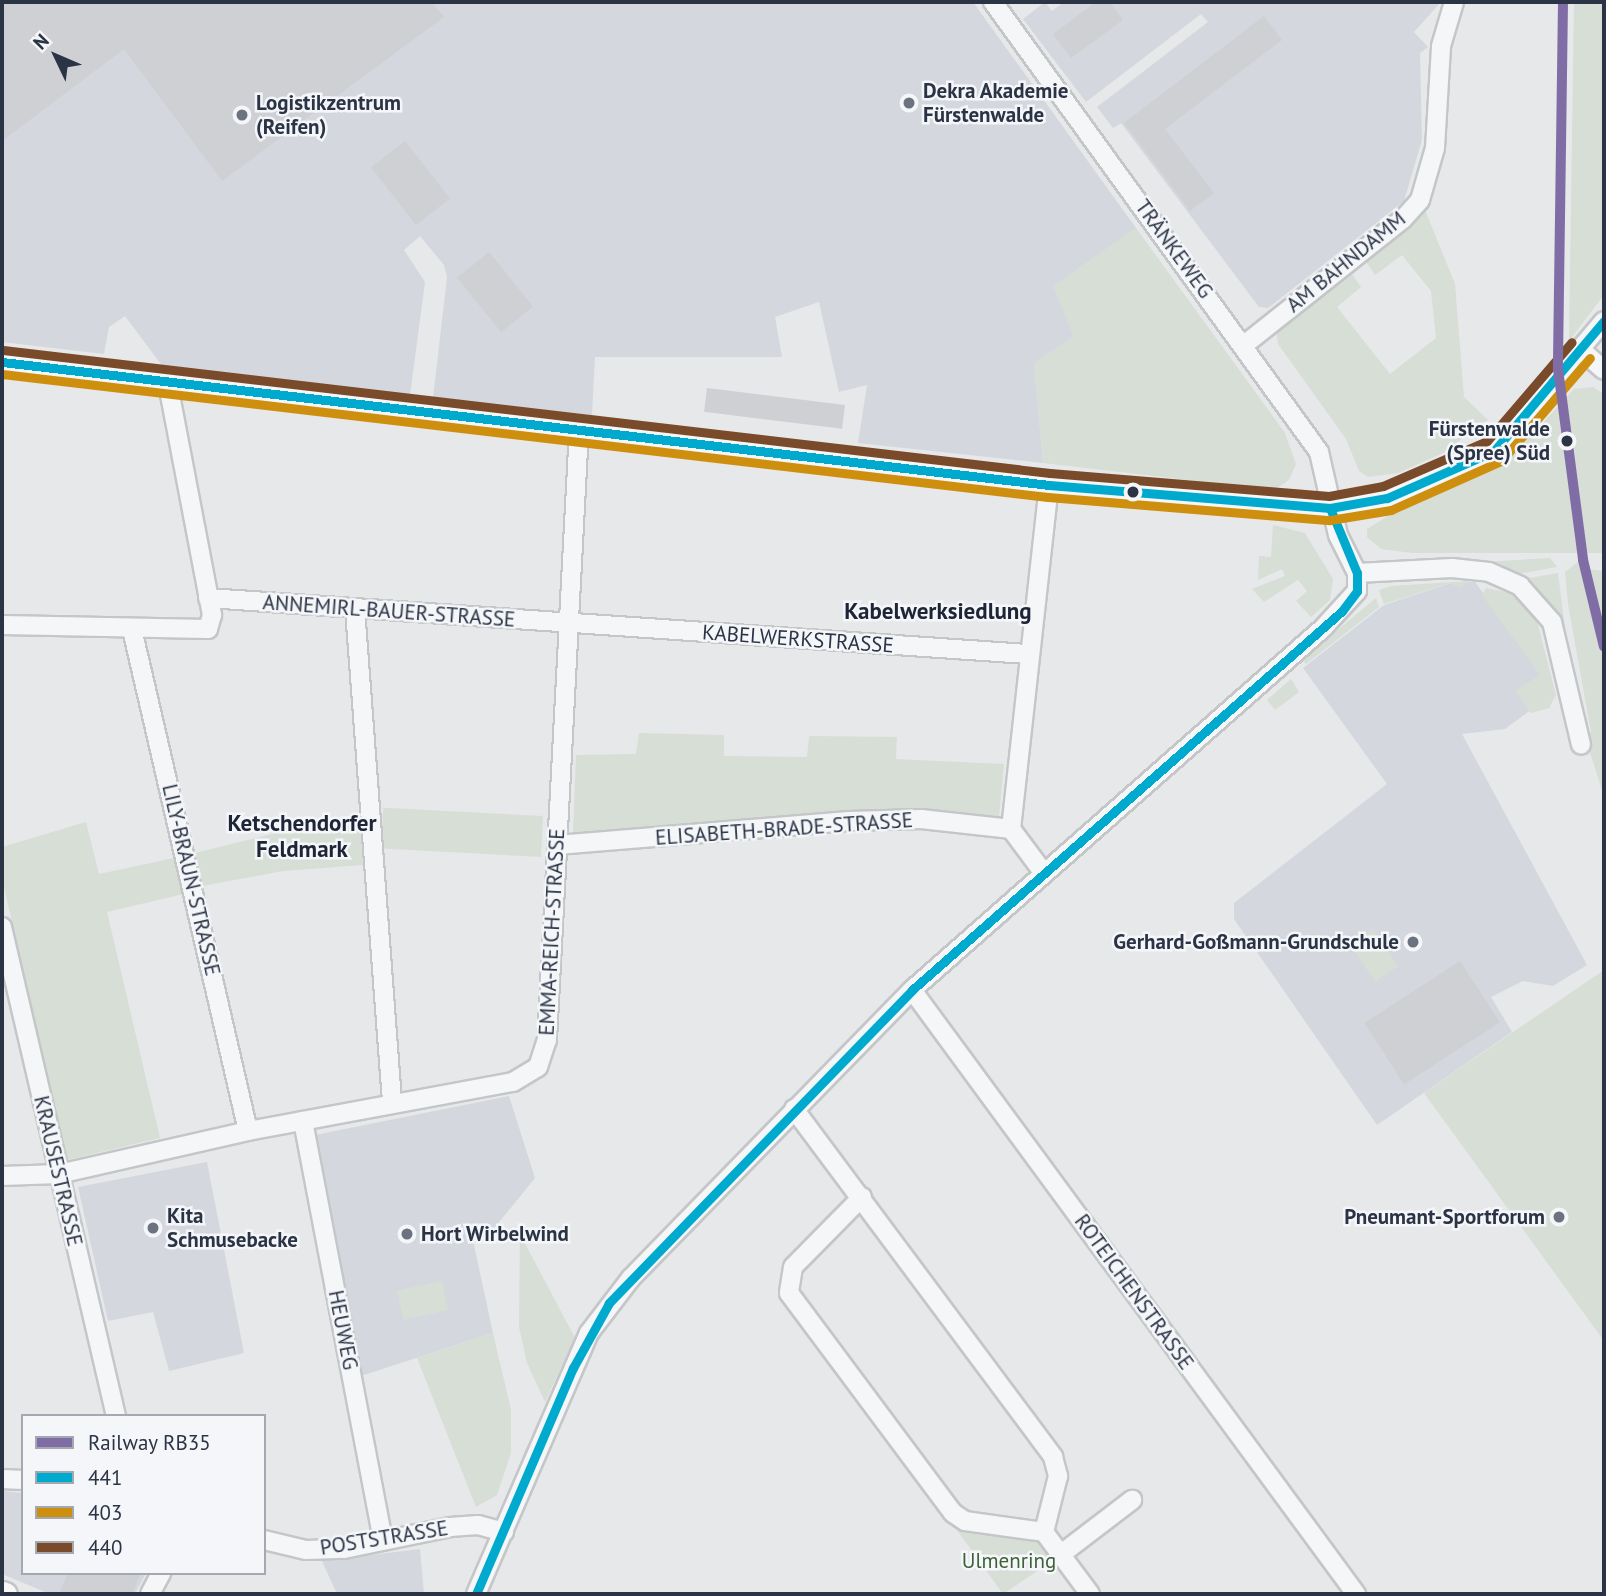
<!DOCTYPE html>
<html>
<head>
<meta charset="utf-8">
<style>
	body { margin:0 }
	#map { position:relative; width:1606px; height:1596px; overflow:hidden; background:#e6e8ea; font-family:"PT Sans",sans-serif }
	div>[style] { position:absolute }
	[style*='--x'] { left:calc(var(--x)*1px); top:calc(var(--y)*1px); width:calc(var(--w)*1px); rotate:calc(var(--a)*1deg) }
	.built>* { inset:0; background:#d4d7dd }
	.green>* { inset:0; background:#d6ded6; transform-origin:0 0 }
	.building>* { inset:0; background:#ced0d3; transform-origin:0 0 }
	.roads { filter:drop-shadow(2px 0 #c4c6c8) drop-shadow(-2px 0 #c4c6c8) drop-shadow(0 2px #c4c6c8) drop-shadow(0 -2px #c4c6c8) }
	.minor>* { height:18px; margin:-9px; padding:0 9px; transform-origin:9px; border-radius:9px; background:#f5f6f7 }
	.major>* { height:23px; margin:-11.5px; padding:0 11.5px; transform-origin:11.5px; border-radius:11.5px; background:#f8f8f8 }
	.bus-1>* { height:9px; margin:-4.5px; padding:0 4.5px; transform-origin:4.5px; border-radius:4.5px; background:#00a9ce }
	.bus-2>* { height:9px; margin:-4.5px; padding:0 4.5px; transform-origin:4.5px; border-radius:4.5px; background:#ce8f0e }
	.bus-3>* { height:9px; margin:-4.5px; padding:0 4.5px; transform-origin:4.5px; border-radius:4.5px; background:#7a4b2a }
	.rail-1>* { height:10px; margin:-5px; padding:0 5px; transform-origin:5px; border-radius:5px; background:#816da6 }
	.dots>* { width:19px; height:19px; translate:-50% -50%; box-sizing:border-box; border:4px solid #f4f6f9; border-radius:50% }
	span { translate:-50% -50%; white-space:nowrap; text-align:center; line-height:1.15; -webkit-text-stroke:5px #f4f6f9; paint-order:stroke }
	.poi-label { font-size:21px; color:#2b3445; font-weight:700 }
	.left { translate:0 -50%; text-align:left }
	.right { translate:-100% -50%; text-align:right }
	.street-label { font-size:21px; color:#2b3445 }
	.stop-label { font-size:21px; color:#2b3445; font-weight:700 }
	.park-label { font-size:21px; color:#3f6138 }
	.neighbourhood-label { font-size:23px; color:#1d2536; font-weight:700 }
	.frame { position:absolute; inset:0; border:4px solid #2b3445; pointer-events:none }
	.legend { position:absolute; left:21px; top:1414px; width:245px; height:161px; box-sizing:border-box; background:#f4f6f9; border:2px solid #a4a8b1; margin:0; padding:9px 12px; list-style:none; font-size:21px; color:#2b3445 }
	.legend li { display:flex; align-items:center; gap:14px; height:35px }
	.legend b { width:35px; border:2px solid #a4a8b1 }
	.north { position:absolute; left:21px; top:21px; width:70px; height:70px; -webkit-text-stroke:5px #f4f6f9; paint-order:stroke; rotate:314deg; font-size:19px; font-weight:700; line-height:28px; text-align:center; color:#2b3445 }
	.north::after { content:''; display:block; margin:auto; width:24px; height:32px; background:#2b3445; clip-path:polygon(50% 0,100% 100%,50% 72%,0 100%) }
</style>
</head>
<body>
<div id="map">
	<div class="built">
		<i style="clip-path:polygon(2px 2px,973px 2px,1136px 228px,1054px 286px,1074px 337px,1034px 363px,1043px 463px,858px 443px,867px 385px,839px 392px,819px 302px,775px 317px,782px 357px,595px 357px,592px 415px,433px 398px,447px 277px,444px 265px,420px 236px,404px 250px,425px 282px,410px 395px,163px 367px,125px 316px,109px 327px,104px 354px,2px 342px)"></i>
		<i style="clip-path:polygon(1045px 2px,1052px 11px,1064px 2px,1441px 2px,1414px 32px,1428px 47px,1420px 53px,1422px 140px,1404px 201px,1268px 308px,1259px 307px,1121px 123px,1113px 128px,1097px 107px,1208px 22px,1201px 14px,1086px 102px,1023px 19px)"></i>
		<i style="clip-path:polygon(1454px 582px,1475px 582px,1555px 692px,1505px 729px,1462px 734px,1587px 965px,1553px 986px,1523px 981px,1491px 997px,1512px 1032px,1377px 1125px,1234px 919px,1234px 903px,1387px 784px,1303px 668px,1384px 605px)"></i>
		<i style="clip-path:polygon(509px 1096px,535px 1178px,491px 1232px,472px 1236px,493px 1333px,361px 1376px,315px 1135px)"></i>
		<i style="clip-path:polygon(207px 1162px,244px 1353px,169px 1371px,153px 1312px,108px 1321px,78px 1187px)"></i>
		<i style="clip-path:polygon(2px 1491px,23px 1493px,23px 1573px,146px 1573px,135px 1594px,50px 1594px,2px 1574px)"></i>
		<i style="clip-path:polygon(420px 1549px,424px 1594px,337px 1594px,322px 1561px)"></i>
	</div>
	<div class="green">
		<i style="clip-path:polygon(1574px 2px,1604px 2px,1604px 295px,1569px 341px)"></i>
		<i style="clip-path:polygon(1425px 210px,1455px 284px,1464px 397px,1488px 420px,1443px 453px,1398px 473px,1368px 477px,1359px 471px,1346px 439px,1278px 344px,1276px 329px,1350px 271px,1361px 287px,1337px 307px,1390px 374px,1436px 338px,1431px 291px,1402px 255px,1375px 275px,1365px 260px)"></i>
		<i style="clip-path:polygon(1136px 228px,1285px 433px,1296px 464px,1289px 480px,1274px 490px,1043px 463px,1034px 363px,1074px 337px,1053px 286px)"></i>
		<i style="clip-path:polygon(1593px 387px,1604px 394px,1604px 553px,1412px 553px,1381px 549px,1367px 537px,1367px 529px,1388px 516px,1483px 474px,1531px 436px,1574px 389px)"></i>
		<i style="clip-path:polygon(1273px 525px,1305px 533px,1333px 579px,1330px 600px,1311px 617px,1296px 601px,1307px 591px,1298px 580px,1264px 602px,1252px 589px,1285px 576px,1282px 569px,1258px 580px,1259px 556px,1271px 557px)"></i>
		<i style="clip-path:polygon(1550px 558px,1557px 567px,1518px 574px,1485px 562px)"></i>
		<i style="clip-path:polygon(1578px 562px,1580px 568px,1604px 571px,1604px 796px,1584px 734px,1591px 732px,1568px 604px,1565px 572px)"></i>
		<i style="clip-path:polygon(1558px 573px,1566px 636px,1564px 637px,1549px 606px,1524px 579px)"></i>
		<i style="clip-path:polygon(1469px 581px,1460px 588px,1450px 583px,1384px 604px,1379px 590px,1391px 586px)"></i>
		<i style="clip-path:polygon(1486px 588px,1510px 593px,1537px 621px,1556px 695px,1549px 708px,1531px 713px,1515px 691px,1540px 675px,1482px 595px)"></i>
		<i style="clip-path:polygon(1376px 598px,1379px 607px,1306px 664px,1303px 659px)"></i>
		<i style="clip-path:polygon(1291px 679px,1299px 692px,1275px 710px,1267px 700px)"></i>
		<i style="clip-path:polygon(639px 733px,724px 735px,724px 756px,807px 757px,809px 736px,897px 737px,896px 759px,1004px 764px,999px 817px,857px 813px,573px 833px,576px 755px,636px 754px)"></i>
		<i style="left:543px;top:816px;width:41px;height:160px;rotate:93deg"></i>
		<i style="clip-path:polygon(86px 822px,99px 874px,179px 857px,188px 893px,107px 912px,160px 1138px,67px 1160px,2px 878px,2px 847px)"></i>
		<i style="clip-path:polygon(360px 825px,363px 865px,283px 871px,197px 887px,190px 860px,195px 853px,280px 832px)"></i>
		<i style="left:1373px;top:929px;width:45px;height:28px;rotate:56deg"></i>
		<i style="clip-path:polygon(1604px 970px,1604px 1341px,1424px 1093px)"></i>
		<i style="clip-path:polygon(520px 1234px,575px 1338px,545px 1402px,527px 1363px,519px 1327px)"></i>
		<i style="left:442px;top:1281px;width:30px;height:46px;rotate:78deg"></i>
		<i style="clip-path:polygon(493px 1333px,511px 1410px,511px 1453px,497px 1495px,476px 1507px,417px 1358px)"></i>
		<i style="clip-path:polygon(952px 1523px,1041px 1542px,1055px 1559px,1003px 1594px)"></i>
	</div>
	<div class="building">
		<i style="clip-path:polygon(2px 2px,432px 2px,444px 17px,222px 181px,124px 49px,2px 141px)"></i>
		<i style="clip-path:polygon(1096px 2px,1110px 2px,1123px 20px,1071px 58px,1053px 34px)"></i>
		<i style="clip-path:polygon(1264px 16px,1282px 40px,1165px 129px,1214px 193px,1190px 211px,1124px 123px)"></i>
		<i style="left:405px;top:141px;width:73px;height:43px;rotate:52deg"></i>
		<i style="left:489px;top:252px;width:70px;height:41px;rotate:51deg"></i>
		<i style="left:707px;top:388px;width:139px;height:24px;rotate:7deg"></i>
		<i style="left:1460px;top:961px;width:73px;height:114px;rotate:57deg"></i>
		<i style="clip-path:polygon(68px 1573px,141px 1573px,132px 1594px,59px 1594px)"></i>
	</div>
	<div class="roads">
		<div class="minor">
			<i style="--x:1244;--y:345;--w:203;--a:-38.4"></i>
			<i style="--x:1403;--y:219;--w:25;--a:-48"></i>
			<i style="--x:1420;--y:200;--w:54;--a:-73.9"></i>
			<i style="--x:1435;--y:148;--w:102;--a:-86.6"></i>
			<i style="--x:1441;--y:46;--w:46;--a:-73.5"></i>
			<i style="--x:1581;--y:350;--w:30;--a:41"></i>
			<i style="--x:2;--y:362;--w:1054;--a:6.7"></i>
			<i style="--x:1049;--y:485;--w:282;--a:4.7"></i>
			<i style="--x:1330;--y:508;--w:58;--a:-10"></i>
			<i style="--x:1387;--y:498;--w:117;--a:-23.7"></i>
			<i style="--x:1494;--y:451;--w:170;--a:-49.8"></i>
			<i style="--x:1357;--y:573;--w:95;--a:-3"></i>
			<i style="--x:1452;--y:568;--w:37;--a:6"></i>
			<i style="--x:1489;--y:572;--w:34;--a:24"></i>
			<i style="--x:1520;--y:586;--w:48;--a:48.4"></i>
			<i style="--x:1552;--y:622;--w:126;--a:76.7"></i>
			<i style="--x:208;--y:598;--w:821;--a:3.91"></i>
			<i style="--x:355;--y:609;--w:495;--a:85.7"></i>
			<i style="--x:2;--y:625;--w:206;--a:1.1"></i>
			<i style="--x:208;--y:629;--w:15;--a:-74"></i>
			<i style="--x:212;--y:615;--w:235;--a:-100.8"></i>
			<i style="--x:132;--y:629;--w:515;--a:76.99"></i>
			<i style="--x:557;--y:845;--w:293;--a:-4.7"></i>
			<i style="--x:849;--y:821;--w:72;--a:-1.6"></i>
			<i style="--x:921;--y:819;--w:91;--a:6.3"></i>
			<i style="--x:1043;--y:872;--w:54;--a:-126.7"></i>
			<i style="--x:1011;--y:829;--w:346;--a:-83.7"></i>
			<i style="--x:2;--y:927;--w:502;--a:76.88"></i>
			<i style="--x:912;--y:990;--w:750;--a:53.68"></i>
			<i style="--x:794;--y:1109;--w:434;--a:53.3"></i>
			<i style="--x:1053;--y:1457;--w:20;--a:75"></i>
			<i style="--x:1058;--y:1476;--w:58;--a:104"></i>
			<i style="--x:303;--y:1121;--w:427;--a:79.2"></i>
			<i style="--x:2;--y:1176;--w:57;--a:-2"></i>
			<i style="--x:59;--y:1174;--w:194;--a:-12.8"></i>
			<i style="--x:248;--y:1131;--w:269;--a:-10.5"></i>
			<i style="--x:513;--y:1082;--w:29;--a:-31"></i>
			<i style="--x:538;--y:1067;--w:28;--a:-72"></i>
			<i style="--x:547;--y:1040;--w:611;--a:-87"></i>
			<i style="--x:862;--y:1197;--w:98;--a:134.6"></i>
			<i style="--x:793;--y:1267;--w:26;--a:99"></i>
			<i style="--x:789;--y:1293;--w:274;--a:53.3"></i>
			<i style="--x:953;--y:1513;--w:14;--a:34"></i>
			<i style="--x:965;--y:1521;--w:80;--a:7.9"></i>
			<i style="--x:2;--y:1479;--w:21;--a:3"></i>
			<i style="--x:1044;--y:1532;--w:77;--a:53.4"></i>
			<i style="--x:264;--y:1540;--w:43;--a:13.4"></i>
			<i style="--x:306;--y:1550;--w:38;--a:-2"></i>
			<i style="--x:344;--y:1549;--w:108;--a:-11.7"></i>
			<i style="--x:450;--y:1527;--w:28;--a:-4"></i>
			<i style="--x:478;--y:1525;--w:27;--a:15"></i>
			<i style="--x:1060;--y:1555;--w:91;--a:-37.4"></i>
			<i style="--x:150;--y:1594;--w:24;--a:-62"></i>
			<i style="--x:476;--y:1594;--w:284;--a:-66.6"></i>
			<i style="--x:589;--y:1333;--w:69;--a:-52.6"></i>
			<i style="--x:631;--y:1278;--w:402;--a:-45.7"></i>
			<i style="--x:912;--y:990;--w:548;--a:-41.37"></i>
			<i style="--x:1323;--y:628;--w:50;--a:-47.4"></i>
			<i style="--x:1357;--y:591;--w:18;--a:-90"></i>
			<i style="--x:1357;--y:573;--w:42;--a:-116.6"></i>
			<i style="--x:1338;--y:535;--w:85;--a:-102.9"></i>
			<i style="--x:1319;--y:452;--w:556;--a:-125.92"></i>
		</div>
		<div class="major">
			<i style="--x:2;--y:1593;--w:3;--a:18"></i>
		</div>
	</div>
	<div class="bus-1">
		<i style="--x:2;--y:362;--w:1054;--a:6.7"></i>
		<i style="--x:1049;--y:485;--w:282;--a:4.7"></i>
		<i style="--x:1330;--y:508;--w:58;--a:-10"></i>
		<i style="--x:1387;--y:498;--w:117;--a:-23.7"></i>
		<i style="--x:1494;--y:451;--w:170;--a:-49.8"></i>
		<i style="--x:476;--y:1594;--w:246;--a:-66.8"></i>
		<i style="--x:573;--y:1368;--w:74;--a:-61"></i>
		<i style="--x:609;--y:1303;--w:436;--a:-45.9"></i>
		<i style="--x:912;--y:990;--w:573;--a:-41.39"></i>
		<i style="--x:1342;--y:611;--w:25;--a:-53"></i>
		<i style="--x:1357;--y:591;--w:18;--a:-90"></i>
		<i style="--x:1357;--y:573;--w:70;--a:-112.6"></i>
	</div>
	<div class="bus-2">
		<i style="--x:2;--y:374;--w:1053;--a:6.71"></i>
		<i style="--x:1048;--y:497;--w:283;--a:4.7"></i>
		<i style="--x:1330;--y:520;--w:62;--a:-9.3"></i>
		<i style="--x:1391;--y:510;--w:120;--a:-24"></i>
		<i style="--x:1501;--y:461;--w:136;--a:-49.2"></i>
	</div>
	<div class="bus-3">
		<i style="--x:3;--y:350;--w:1054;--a:6.7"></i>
		<i style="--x:1050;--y:473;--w:280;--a:4.7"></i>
		<i style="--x:1329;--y:496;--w:55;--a:-10.5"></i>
		<i style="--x:1383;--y:486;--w:113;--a:-23.4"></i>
		<i style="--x:1487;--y:441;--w:130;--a:-49.4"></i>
	</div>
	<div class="rail-1">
		<i style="--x:1563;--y:2;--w:367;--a:90.8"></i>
		<i style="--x:1558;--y:369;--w:193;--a:82.5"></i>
		<i style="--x:1583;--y:560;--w:89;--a:76.4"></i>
	</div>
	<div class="dots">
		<i style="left:909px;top:103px;background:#6c737f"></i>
		<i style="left:242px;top:115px;background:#6c737f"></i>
		<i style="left:1567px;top:441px;background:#2b3445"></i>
		<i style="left:1133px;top:492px;background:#2b3445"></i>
		<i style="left:1413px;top:942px;background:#6c737f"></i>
		<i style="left:1559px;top:1217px;background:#6c737f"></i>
		<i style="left:153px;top:1228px;background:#6c737f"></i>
		<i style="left:407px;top:1234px;background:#6c737f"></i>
	</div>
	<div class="poi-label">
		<span class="left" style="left:923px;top:103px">Dekra Akademie<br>Fürstenwalde</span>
		<span class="left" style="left:256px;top:115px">Logistikzentrum<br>(Reifen)</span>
		<span class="right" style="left:1399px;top:942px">Gerhard-Goßmann-Grundschule</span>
		<span class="left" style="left:167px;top:1228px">Kita<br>Schmusebacke</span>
		<span class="right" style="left:1545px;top:1217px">Pneumant-Sportforum</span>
		<span class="left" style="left:421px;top:1234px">Hort Wirbelwind</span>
	</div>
	<div class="street-label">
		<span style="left:1174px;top:249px;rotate:54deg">TRÄNKEWEG</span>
		<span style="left:1346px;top:262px;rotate:-39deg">AM BAHNDAMM</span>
		<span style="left:389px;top:611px;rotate:4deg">ANNEMIRL-BAUER-STRASSE</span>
		<span style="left:798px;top:639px;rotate:4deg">KABELWERKSTRASSE</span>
		<span style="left:784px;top:829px;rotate:-4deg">ELISABETH-BRADE-STRASSE</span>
		<span style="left:191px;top:880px;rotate:77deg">LILY-BRAUN-STRASSE</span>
		<span style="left:552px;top:932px;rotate:-87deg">EMMA-REICH-STRASSE</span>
		<span style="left:58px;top:1171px;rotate:77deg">KRAUSESTRASSE</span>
		<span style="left:1134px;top:1292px;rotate:54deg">ROTEICHENSTRASSE</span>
		<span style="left:343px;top:1330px;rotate:79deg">HEUWEG</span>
		<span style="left:384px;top:1538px;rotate:-9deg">POSTSTRASSE</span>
	</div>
	<div class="stop-label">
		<span class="right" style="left:1550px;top:441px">Fürstenwalde<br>(Spree) Süd</span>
	</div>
	<div class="park-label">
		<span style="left:1009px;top:1561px">Ulmenring</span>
	</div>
	<div class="neighbourhood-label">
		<span style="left:938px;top:611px">Kabelwerksiedlung</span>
		<span style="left:302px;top:836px">Ketschendorfer<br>Feldmark</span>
	</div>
	<div class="frame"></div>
	<ul class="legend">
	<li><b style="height:9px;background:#816da6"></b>Railway RB35</li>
	<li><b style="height:9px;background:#00a9ce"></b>441</li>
	<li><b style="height:9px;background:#ce8f0e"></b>403</li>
	<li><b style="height:9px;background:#7a4b2a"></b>440</li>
	</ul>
	<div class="north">N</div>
</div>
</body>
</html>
